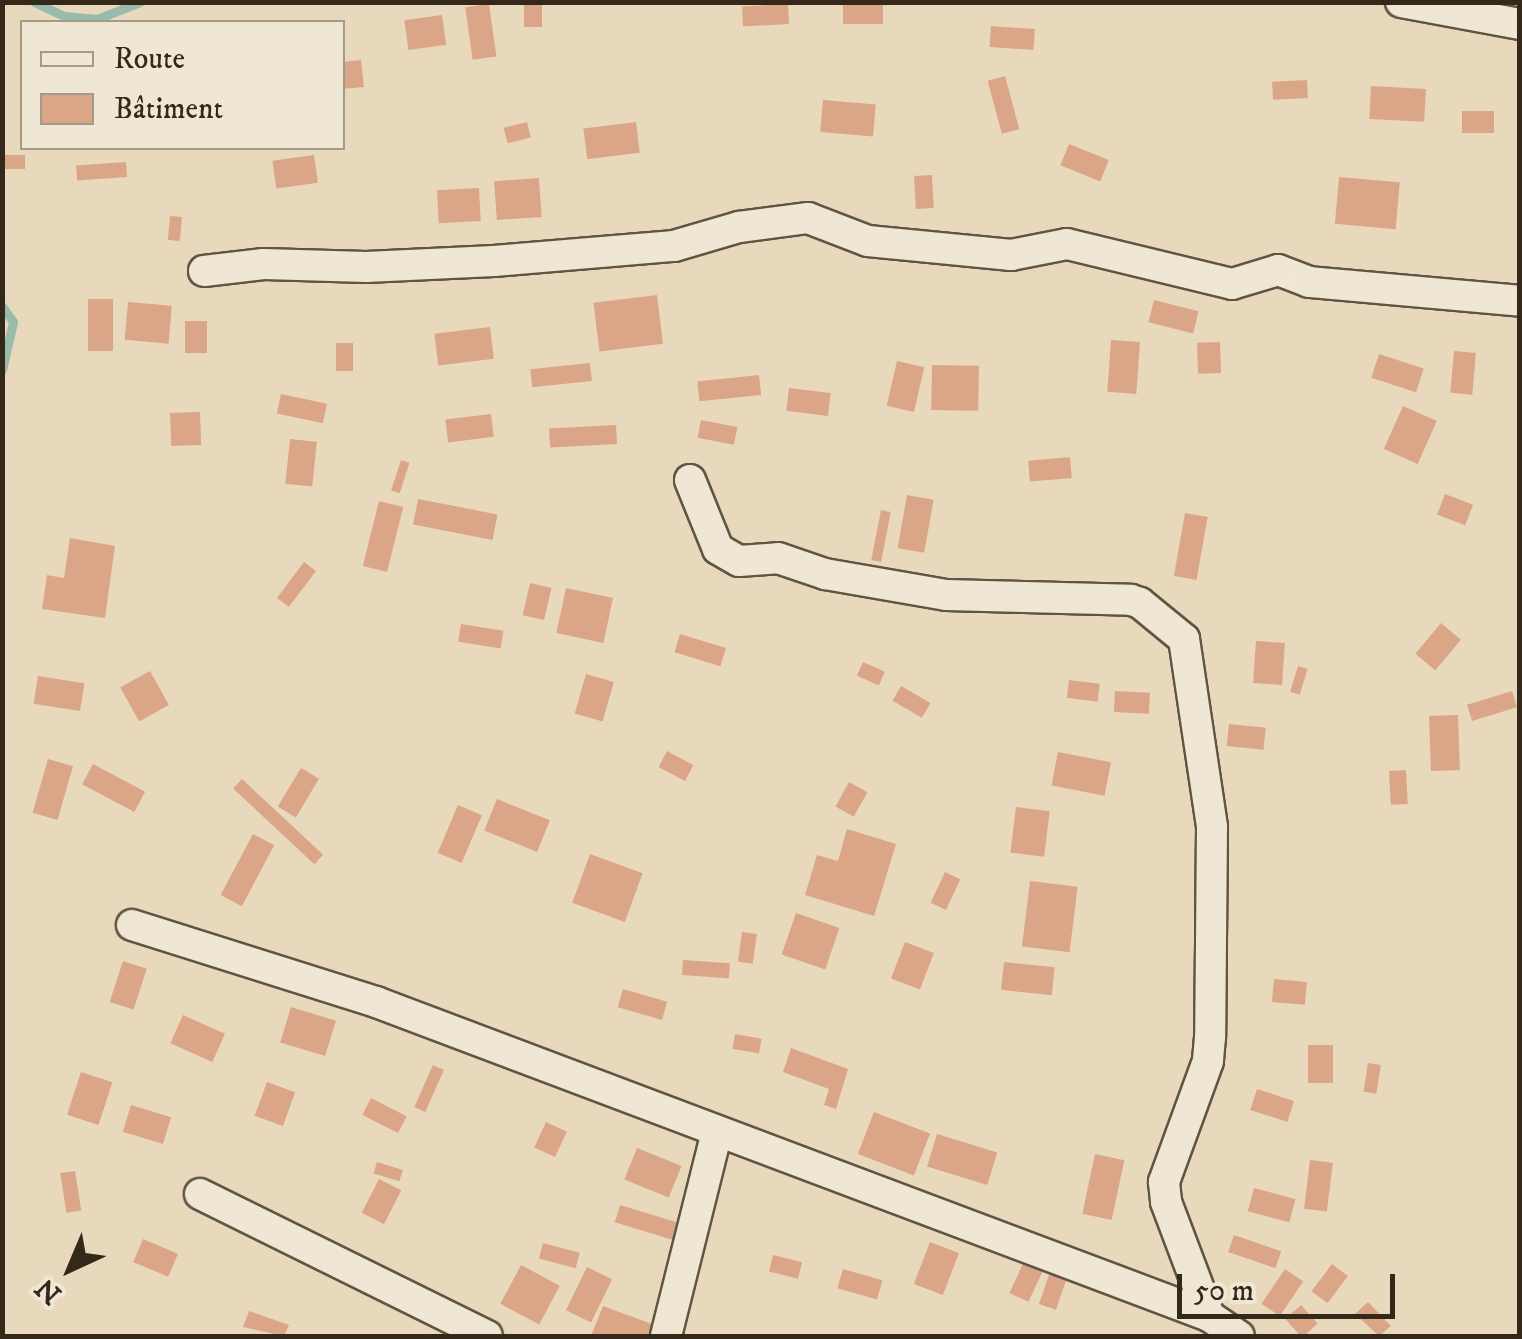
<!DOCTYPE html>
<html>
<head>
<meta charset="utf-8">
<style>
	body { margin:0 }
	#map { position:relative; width:1522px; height:1339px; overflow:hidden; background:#e8d9bd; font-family:"IM FELL DW Pica",serif }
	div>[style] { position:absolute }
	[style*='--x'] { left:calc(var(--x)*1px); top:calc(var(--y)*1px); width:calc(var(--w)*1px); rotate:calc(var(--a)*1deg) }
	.stream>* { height:9px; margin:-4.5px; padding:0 4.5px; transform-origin:4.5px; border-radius:4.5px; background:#98bbac }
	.building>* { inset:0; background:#dba688; transform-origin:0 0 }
	.roads { filter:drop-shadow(2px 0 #605443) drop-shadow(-2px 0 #605443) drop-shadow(0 2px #605443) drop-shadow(0 -2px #605443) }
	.minor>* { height:30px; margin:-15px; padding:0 15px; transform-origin:15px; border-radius:15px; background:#f0e6d4 }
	span { translate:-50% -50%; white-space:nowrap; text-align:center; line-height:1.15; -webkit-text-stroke:8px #f0e6d4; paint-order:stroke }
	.frame { position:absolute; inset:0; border:5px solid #33281a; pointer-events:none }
	.legend { position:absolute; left:20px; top:20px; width:325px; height:130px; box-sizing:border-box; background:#f0e6d4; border:2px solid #a49a8a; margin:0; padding:12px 18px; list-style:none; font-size:30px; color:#33281a }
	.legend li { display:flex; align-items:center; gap:20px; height:50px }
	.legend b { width:50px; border:2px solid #a49a8a }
	.north { position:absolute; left:20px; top:1219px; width:100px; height:100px; -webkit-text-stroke:8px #f0e6d4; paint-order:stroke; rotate:224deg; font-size:28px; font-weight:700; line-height:40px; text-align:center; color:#33281a }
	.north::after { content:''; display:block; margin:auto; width:35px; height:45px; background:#33281a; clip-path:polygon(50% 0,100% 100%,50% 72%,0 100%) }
	.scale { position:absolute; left:1177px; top:1274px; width:218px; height:45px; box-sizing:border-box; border:5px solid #33281a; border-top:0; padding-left:12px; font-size:30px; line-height:35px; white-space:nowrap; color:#33281a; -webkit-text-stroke:8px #f0e6d4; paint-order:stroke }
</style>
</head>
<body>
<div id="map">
	<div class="stream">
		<i style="--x:34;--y:2;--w:33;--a:25"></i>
		<i style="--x:64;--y:16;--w:33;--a:5"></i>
		<i style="--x:97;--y:19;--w:46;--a:-21.6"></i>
		<i style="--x:2;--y:306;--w:19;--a:55"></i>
		<i style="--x:13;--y:322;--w:49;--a:102.9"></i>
	</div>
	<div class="building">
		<i style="left:524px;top:2px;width:18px;height:25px"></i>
		<i style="left:843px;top:2px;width:40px;height:22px"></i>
		<i style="left:489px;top:4px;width:53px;height:24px;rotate:82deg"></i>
		<i style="left:788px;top:4px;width:20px;height:46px;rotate:87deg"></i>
		<i style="left:442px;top:15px;width:30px;height:38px;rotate:82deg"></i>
		<i style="left:991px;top:26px;width:44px;height:21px;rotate:4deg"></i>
		<i style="clip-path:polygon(361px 60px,364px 87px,342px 89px,342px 62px)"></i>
		<i style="left:1005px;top:76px;width:55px;height:18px;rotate:75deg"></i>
		<i style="left:1307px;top:80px;width:18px;height:35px;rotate:87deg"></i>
		<i style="left:1371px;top:86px;width:55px;height:33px;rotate:3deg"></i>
		<i style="left:823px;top:100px;width:53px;height:32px;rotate:5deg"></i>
		<i style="left:1462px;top:111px;width:32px;height:22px"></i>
		<i style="left:527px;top:122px;width:16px;height:24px;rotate:76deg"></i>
		<i style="left:636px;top:122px;width:31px;height:53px;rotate:83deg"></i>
		<i style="left:1069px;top:144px;width:43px;height:23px;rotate:22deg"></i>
		<i style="left:2px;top:155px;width:23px;height:14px"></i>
		<i style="left:314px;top:155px;width:28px;height:42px;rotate:82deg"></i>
		<i style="left:126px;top:162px;width:15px;height:50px;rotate:86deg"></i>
		<i style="left:932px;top:175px;width:33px;height:18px;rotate:87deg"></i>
		<i style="left:1339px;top:177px;width:61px;height:47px;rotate:5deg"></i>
		<i style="left:539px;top:178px;width:39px;height:45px;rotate:86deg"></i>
		<i style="left:479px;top:188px;width:33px;height:42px;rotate:87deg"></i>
		<i style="left:170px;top:216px;width:12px;height:24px;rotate:5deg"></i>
		<i style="left:657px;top:295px;width:49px;height:64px;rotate:83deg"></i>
		<i style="left:88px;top:299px;width:25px;height:52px"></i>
		<i style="left:1154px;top:300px;width:46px;height:23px;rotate:14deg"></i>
		<i style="left:128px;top:302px;width:44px;height:38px;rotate:5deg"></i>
		<i style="left:185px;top:321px;width:22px;height:32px"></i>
		<i style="left:490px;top:327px;width:32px;height:56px;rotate:83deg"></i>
		<i style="left:1111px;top:340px;width:29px;height:52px;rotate:4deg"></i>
		<i style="left:1220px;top:342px;width:31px;height:23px;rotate:88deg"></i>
		<i style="left:336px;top:343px;width:17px;height:28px"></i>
		<i style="left:1454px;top:351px;width:22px;height:42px;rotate:5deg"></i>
		<i style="left:1379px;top:354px;width:47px;height:25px;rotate:18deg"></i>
		<i style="left:897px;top:361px;width:28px;height:46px;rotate:13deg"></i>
		<i style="left:590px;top:363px;width:18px;height:60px;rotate:84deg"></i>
		<i style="left:932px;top:365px;width:47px;height:45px;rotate:1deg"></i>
		<i style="left:759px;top:375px;width:20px;height:62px;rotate:84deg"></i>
		<i style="left:789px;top:388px;width:42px;height:23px;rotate:7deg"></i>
		<i style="left:281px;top:394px;width:47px;height:20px;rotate:12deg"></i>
		<i style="left:1403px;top:406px;width:37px;height:47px;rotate:24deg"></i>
		<i style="left:200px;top:412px;width:33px;height:30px;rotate:88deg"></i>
		<i style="left:491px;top:414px;width:23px;height:46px;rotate:83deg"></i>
		<i style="left:701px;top:420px;width:37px;height:18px;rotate:11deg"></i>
		<i style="left:616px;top:425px;width:19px;height:67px;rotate:87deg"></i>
		<i style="left:290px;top:439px;width:27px;height:45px;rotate:6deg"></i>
		<i style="left:1070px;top:457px;width:21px;height:42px;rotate:85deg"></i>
		<i style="left:401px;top:460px;width:9px;height:32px;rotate:18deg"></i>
		<i style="left:1445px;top:494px;width:30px;height:22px;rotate:21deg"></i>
		<i style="left:907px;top:495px;width:27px;height:54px;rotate:10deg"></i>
		<i style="left:418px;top:499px;width:81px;height:26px;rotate:11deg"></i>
		<i style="left:379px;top:501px;width:25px;height:67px;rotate:14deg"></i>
		<i style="left:881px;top:510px;width:10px;height:51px;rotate:11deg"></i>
		<i style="left:1185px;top:513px;width:23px;height:64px;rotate:10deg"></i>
		<i style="clip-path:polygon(70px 538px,115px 546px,105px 618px,42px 609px,47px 575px,64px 578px)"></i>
		<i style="left:304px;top:562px;width:15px;height:45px;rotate:37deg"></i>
		<i style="left:530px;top:583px;width:22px;height:33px;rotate:13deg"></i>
		<i style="left:566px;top:588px;width:48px;height:46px;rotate:12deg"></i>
		<i style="left:1441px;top:623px;width:26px;height:40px;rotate:40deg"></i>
		<i style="left:461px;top:624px;width:43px;height:18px;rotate:9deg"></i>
		<i style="left:680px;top:634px;width:48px;height:19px;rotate:17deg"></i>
		<i style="left:1256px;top:641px;width:29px;height:42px;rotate:4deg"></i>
		<i style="left:863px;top:662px;width:24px;height:15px;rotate:24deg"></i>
		<i style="left:1298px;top:666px;width:10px;height:27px;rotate:17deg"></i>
		<i style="left:150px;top:671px;width:39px;height:34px;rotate:61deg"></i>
		<i style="left:586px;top:674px;width:29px;height:41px;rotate:16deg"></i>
		<i style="left:38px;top:676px;width:47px;height:28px;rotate:9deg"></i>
		<i style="left:1069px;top:680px;width:31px;height:18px;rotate:7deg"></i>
		<i style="left:901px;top:686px;width:34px;height:17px;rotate:30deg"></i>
		<i style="left:1115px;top:691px;width:35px;height:21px;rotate:3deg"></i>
		<i style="left:1512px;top:691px;width:17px;height:47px;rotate:73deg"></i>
		<i style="left:1458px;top:715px;width:55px;height:29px;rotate:88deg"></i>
		<i style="left:1229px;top:724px;width:37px;height:22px;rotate:6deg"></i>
		<i style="left:667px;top:751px;width:30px;height:18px;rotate:28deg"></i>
		<i style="left:1058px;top:752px;width:54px;height:34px;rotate:11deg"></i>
		<i style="left:48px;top:759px;width:26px;height:56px;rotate:16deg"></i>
		<i style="left:93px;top:764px;width:59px;height:23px;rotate:28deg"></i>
		<i style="left:301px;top:768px;width:21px;height:45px;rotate:31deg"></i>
		<i style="left:1406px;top:770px;width:34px;height:17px;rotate:87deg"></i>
		<i style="left:242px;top:779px;width:111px;height:13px;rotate:43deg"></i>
		<i style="left:849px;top:782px;width:21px;height:28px;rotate:29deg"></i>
		<i style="left:497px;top:799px;width:57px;height:34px;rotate:22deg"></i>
		<i style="left:458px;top:805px;width:26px;height:52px;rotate:23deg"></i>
		<i style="left:1016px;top:807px;width:34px;height:46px;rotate:7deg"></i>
		<i style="clip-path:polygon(847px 829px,896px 844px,874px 916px,805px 895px,817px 855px,838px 861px)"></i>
		<i style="left:253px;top:834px;width:24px;height:69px;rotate:28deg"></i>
		<i style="left:590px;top:854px;width:56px;height:52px;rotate:20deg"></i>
		<i style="left:945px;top:872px;width:17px;height:34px;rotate:25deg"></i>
		<i style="left:1030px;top:881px;width:48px;height:66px;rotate:7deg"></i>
		<i style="left:796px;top:913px;width:46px;height:44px;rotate:19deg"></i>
		<i style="left:742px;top:932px;width:15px;height:30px;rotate:8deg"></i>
		<i style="left:905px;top:942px;width:31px;height:39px;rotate:21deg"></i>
		<i style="left:683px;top:960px;width:47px;height:15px;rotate:4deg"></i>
		<i style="left:123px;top:961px;width:25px;height:43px;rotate:18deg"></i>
		<i style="left:1004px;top:962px;width:51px;height:28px;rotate:6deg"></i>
		<i style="left:1274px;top:979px;width:33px;height:23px;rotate:5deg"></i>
		<i style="left:623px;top:989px;width:46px;height:19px;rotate:16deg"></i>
		<i style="left:291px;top:1007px;width:47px;height:37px;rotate:17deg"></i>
		<i style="left:183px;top:1015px;width:46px;height:31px;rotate:24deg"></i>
		<i style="left:735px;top:1034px;width:27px;height:15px;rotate:10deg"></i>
		<i style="left:1308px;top:1045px;width:25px;height:38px"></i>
		<i style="clip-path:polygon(791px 1048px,848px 1069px,836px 1109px,824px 1105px,829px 1089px,783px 1072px)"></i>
		<i style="left:1368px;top:1063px;width:13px;height:29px;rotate:9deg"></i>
		<i style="left:433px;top:1065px;width:12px;height:46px;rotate:24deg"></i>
		<i style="left:81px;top:1072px;width:33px;height:45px;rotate:18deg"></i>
		<i style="left:267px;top:1082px;width:30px;height:36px;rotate:20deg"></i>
		<i style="left:1257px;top:1089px;width:39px;height:22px;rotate:18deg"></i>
		<i style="left:371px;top:1098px;width:40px;height:19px;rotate:27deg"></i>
		<i style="left:131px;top:1105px;width:42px;height:28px;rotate:17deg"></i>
		<i style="left:874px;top:1112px;width:60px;height:45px;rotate:21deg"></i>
		<i style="left:546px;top:1122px;width:23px;height:28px;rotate:25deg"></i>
		<i style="left:937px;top:1134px;width:63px;height:34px;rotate:17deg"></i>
		<i style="left:637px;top:1148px;width:48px;height:34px;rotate:22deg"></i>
		<i style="left:1095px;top:1154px;width:30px;height:61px;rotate:12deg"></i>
		<i style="left:1310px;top:1160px;width:23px;height:49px;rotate:7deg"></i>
		<i style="left:377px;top:1162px;width:27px;height:12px;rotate:17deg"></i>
		<i style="left:75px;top:1171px;width:40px;height:15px;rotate:81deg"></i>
		<i style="left:379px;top:1179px;width:25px;height:38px;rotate:27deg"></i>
		<i style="left:1254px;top:1188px;width:43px;height:24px;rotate:15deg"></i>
		<i style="left:620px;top:1205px;width:61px;height:18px;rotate:17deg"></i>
		<i style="left:1234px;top:1235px;width:50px;height:18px;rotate:19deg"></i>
		<i style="left:143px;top:1239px;width:38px;height:25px;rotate:23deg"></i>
		<i style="left:930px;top:1242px;width:31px;height:45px;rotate:21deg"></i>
		<i style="left:543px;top:1243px;width:38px;height:16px;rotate:15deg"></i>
		<i style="left:1028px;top:1253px;width:21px;height:44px;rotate:25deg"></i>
		<i style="left:773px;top:1255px;width:30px;height:17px;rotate:14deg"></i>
		<i style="left:1332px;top:1264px;width:20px;height:34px;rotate:37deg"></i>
		<i style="left:521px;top:1265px;width:44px;height:44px;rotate:28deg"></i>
		<i style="left:587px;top:1267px;width:28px;height:48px;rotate:26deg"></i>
		<i style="left:843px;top:1269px;width:41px;height:20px;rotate:16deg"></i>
		<i style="left:1051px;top:1269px;width:18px;height:37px;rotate:19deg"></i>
		<i style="left:1285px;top:1269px;width:22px;height:42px;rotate:34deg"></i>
		<i style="clip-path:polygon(1368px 1302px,1391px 1326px,1379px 1336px,1355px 1314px)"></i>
		<i style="left:1301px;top:1305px;width:25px;height:21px;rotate:48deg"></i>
		<i style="clip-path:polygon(603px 1306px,660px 1327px,656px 1336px,591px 1336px)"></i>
		<i style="clip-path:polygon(249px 1311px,289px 1325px,284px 1336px,243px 1327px)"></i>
	</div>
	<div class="roads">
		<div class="minor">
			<i style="--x:1401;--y:2;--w:121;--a:10.5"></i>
			<i style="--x:204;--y:271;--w:60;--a:-6.7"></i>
			<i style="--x:264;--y:264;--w:102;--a:1.7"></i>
			<i style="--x:366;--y:267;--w:128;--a:-2.7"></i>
			<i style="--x:494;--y:261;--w:181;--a:-4.8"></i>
			<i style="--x:674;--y:246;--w:68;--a:-16.3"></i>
			<i style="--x:739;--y:227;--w:70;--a:-7.4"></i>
			<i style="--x:808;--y:218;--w:64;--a:21"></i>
			<i style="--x:868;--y:241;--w:144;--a:5.6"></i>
			<i style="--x:1011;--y:255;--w:57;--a:-11.1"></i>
			<i style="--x:1067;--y:244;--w:170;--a:13.6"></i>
			<i style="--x:1232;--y:284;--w:48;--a:-16.9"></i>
			<i style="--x:1278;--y:270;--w:33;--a:21"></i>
			<i style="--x:1309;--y:282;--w:212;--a:5.1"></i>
			<i style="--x:690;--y:480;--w:74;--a:67.9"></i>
			<i style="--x:718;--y:549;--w:24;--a:30"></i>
			<i style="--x:739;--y:561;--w:39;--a:-4"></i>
			<i style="--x:778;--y:558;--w:50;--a:18.8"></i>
			<i style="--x:825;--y:574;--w:123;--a:9.8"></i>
			<i style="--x:946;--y:595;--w:185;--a:1.5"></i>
			<i style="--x:1131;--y:600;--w:9;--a:18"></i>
			<i style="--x:1140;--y:603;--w:57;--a:39.3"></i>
			<i style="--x:1184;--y:639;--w:190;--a:81.5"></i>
			<i style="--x:1212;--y:827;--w:210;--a:90.5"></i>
			<i style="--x:1210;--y:1037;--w:24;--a:95"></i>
			<i style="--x:1208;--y:1061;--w:129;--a:110"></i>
			<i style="--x:1164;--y:1182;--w:20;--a:84"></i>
			<i style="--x:1166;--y:1202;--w:122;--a:69.3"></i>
			<i style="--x:132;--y:925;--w:256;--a:17.5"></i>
			<i style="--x:376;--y:1002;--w:890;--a:20.65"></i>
			<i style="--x:1209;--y:1316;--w:36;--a:34"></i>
			<i style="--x:200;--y:1194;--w:320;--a:26.3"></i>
			<i style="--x:666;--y:1336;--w:211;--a:-76"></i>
		</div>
	</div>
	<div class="frame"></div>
	<ul class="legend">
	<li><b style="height:12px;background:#f0e6d4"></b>Route</li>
	<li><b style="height:28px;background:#dba688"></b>Bâtiment</li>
	</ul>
	<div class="north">N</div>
	<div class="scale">50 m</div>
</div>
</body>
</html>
